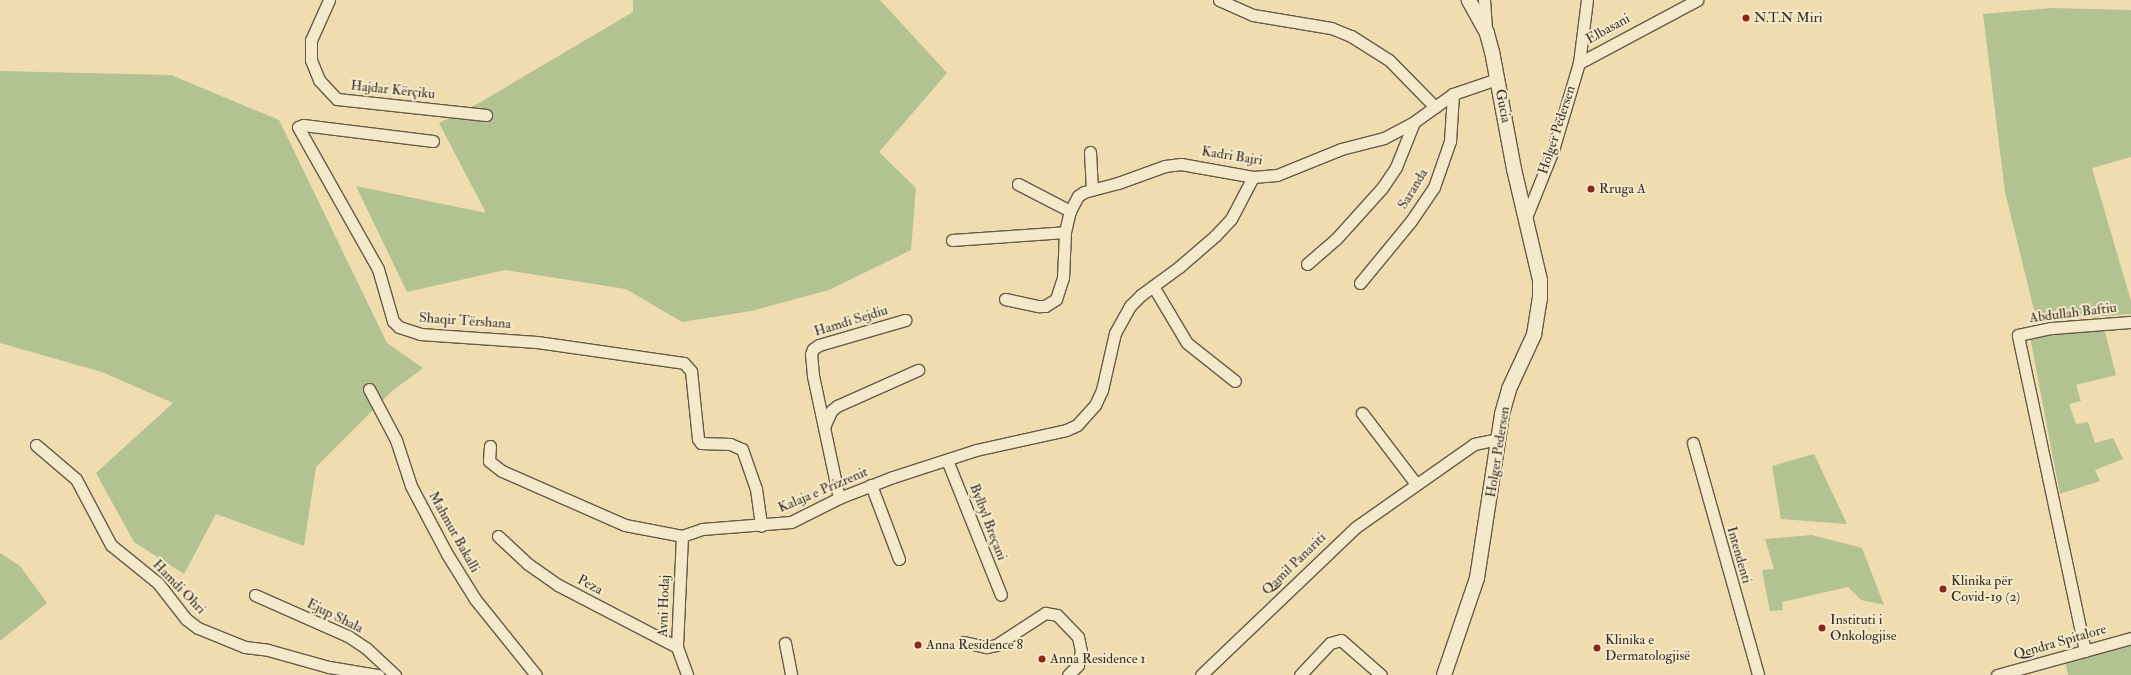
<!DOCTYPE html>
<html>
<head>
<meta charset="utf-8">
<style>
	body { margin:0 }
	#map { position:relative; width:2131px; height:675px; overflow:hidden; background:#efddaf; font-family:"IM FELL Double Pica",serif }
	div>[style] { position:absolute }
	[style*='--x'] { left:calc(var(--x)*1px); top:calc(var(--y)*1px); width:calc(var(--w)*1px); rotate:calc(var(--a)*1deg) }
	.green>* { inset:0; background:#b2c290 }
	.roads { filter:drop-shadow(1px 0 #665b49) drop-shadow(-1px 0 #665b49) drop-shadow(0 1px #665b49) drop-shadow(0 -1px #665b49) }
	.minor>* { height:11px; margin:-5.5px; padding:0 5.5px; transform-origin:5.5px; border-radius:5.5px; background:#f5e9cb }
	.tertiary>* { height:14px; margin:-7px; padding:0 7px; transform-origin:7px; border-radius:7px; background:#f5e9cb }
	.dots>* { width:11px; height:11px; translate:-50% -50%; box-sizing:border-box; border:2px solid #f5e9cb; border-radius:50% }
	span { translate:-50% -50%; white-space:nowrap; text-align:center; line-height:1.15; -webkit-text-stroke:4px #f5e9cb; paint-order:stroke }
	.poi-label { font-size:14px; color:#393027 }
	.left { translate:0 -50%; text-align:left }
	.street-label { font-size:14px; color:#393027 }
</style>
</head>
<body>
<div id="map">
	<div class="green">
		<i style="clip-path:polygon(633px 0,880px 0,947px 73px,879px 152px,916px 188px,911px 250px,829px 290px,751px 311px,682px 322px,626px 289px,505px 270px,407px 292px,356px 186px,486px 213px,439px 123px,479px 103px,633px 12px)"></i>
		<i style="clip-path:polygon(2051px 8px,2131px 10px,2131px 157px,2092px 168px,2131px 301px,2131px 314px,2046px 320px,2034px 310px,2005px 192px,1983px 14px)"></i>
		<i style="clip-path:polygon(0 71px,171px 75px,279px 120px,387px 343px,423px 368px,392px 391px,316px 467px,304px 546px,216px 514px,184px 574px,134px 542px,96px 473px,173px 403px,102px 372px,0 343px)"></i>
		<i style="clip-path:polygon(2104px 328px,2116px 375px,2076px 385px,2081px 401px,2069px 404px,2076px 424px,2088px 422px,2095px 443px,2113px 438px,2123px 459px,2095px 470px,2100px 481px,2060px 494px,2030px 337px)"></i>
		<i style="clip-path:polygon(1814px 454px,1847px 524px,1781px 519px,1772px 466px)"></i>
		<i style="clip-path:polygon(1812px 535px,1862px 548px,1884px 605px,1861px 600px,1848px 587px,1782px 602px,1783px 610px,1770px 611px,1762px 570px,1774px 569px,1765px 539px)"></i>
		<i style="clip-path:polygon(0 553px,20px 566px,47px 603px,0 641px)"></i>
		<i style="clip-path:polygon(2131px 643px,2131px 675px,2068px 675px,2065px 661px)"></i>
	</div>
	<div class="roads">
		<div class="minor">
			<i style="--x:329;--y:0;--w:44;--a:114.2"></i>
			<i style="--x:311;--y:40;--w:20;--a:90"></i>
			<i style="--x:311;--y:60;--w:22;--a:68"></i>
			<i style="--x:319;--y:80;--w:26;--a:47"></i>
			<i style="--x:337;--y:99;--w:150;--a:6.1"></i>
			<i style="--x:1219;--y:0;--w:37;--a:24"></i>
			<i style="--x:1253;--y:15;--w:79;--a:9.5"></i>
			<i style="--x:1331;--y:28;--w:22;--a:22"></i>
			<i style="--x:1351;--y:36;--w:45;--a:32.3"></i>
			<i style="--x:1389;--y:60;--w:66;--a:45.6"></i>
			<i style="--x:1484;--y:0;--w:31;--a:86"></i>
			<i style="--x:1579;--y:63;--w:134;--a:-28.1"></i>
			<i style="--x:433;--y:141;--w:131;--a:-173"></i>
			<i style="--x:303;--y:125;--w:5;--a:158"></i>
			<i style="--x:298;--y:127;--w:163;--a:60.6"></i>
			<i style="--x:378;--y:269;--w:54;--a:73.9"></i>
			<i style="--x:393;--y:321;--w:8;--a:45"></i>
			<i style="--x:399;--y:327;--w:22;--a:18"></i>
			<i style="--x:420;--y:334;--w:117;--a:3.9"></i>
			<i style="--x:537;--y:342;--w:148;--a:8.1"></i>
			<i style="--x:684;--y:363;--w:11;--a:49"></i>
			<i style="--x:691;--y:371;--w:68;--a:84.1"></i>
			<i style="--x:698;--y:439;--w:5;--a:53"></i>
			<i style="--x:701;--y:443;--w:29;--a:2"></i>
			<i style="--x:730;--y:444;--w:13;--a:23"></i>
			<i style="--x:742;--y:449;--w:42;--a:70.7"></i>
			<i style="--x:756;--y:489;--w:37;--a:82"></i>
			<i style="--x:1090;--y:152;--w:37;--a:87"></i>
			<i style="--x:1018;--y:184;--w:59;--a:27.4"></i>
			<i style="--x:1527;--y:215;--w:70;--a:-68.2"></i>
			<i style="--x:1553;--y:150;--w:91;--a:-73.4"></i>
			<i style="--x:1579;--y:63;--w:64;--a:-82.8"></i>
			<i style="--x:952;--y:240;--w:113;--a:-4"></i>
			<i style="--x:1307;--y:264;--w:38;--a:-41"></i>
			<i style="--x:1336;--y:239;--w:69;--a:-48"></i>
			<i style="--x:1382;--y:188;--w:25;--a:-56"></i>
			<i style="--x:1396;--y:167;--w:48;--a:-68.2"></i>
			<i style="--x:1360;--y:283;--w:80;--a:-50.6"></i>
			<i style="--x:1411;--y:221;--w:41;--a:-55.9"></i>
			<i style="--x:1434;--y:187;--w:49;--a:-70.8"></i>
			<i style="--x:1450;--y:141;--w:47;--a:-86.3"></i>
			<i style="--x:1153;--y:286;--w:66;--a:59.2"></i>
			<i style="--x:1187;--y:343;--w:61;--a:38.4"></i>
			<i style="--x:1005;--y:299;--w:35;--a:12"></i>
			<i style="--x:1039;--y:306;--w:6;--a:0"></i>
			<i style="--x:1045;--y:306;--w:13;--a:-32"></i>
			<i style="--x:1056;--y:299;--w:22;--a:-72"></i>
			<i style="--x:1063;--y:278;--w:46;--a:-87.5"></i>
			<i style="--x:1065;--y:232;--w:22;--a:-77"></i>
			<i style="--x:1070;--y:211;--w:17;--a:-62"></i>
			<i style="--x:1078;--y:196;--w:7;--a:-34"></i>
			<i style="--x:1084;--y:192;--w:35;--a:-15"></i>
			<i style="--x:1118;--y:183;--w:50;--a:-19.9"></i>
			<i style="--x:1165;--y:166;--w:16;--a:-7"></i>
			<i style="--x:1181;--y:164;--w:73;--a:10.2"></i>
			<i style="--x:1253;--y:177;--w:24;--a:-5"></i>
			<i style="--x:1277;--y:175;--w:69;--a:-22.1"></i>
			<i style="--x:1341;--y:149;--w:44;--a:-14.3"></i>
			<i style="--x:1384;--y:138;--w:34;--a:-28"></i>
			<i style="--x:1414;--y:122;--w:48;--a:-35.7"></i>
			<i style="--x:1453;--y:94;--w:46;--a:-18.8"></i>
			<i style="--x:369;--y:389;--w:58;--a:62.1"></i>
			<i style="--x:396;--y:440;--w:48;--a:71.9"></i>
			<i style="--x:411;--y:486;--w:77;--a:62.1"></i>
			<i style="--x:447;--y:554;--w:53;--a:58.1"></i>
			<i style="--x:475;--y:599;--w:97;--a:51.2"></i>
			<i style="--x:1362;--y:413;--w:89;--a:52.7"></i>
			<i style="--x:824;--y:427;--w:17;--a:-66"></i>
			<i style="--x:831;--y:411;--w:8;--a:-40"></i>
			<i style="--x:837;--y:406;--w:89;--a:-24"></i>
			<i style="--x:1693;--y:443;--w:241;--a:74.3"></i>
			<i style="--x:36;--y:445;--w:52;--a:40.4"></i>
			<i style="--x:76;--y:479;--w:75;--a:62.1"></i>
			<i style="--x:111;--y:545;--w:60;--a:39"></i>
			<i style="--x:158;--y:583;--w:46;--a:52.1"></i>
			<i style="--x:186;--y:619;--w:15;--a:37"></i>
			<i style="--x:198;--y:628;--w:51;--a:22"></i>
			<i style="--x:245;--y:647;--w:23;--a:7"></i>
			<i style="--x:268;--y:650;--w:63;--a:15.6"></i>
			<i style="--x:329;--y:667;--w:50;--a:9.3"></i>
			<i style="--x:490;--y:446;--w:15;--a:94"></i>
			<i style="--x:489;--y:461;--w:16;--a:38"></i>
			<i style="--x:502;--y:471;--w:134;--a:23.7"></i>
			<i style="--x:625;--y:525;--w:58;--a:10.9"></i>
			<i style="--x:682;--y:536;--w:21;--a:-19"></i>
			<i style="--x:702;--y:529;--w:89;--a:-4.5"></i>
			<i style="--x:791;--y:522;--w:54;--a:-26.6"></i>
			<i style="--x:839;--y:498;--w:58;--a:-21.3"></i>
			<i style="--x:893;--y:477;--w:87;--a:-18"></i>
			<i style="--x:976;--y:450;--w:92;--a:-12.5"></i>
			<i style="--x:1066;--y:430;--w:12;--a:-24"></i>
			<i style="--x:1077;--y:425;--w:27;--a:-48"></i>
			<i style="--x:1095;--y:405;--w:17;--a:-65"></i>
			<i style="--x:1102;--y:390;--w:58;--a:-77.2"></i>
			<i style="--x:1115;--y:333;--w:31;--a:-61"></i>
			<i style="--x:1130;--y:306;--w:16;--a:-45"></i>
			<i style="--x:1141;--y:295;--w:47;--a:-36.4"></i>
			<i style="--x:1179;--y:267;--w:48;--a:-40.7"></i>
			<i style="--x:1215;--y:236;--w:23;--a:-47"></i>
			<i style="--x:1231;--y:219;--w:47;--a:-62.4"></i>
			<i style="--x:947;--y:460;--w:145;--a:68.2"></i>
			<i style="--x:871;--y:485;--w:79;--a:69.3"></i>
			<i style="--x:839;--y:498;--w:125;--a:-102"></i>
			<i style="--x:813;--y:376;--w:22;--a:-95"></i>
			<i style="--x:811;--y:354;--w:5;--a:-68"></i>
			<i style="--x:813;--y:349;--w:7;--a:-34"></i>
			<i style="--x:819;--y:345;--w:90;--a:-16.2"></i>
			<i style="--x:498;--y:536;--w:41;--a:43"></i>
			<i style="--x:528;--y:564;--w:37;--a:35"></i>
			<i style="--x:558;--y:585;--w:134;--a:27.5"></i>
			<i style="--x:682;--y:536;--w:111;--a:92.6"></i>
			<i style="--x:677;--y:647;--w:30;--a:70"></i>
			<i style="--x:255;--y:595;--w:102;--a:23.8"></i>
			<i style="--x:348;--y:636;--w:22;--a:34"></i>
			<i style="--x:366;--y:648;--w:40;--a:43"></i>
			<i style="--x:964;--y:642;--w:23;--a:13"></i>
			<i style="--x:986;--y:647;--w:10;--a:-11"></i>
			<i style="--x:996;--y:645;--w:59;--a:-33.1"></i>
			<i style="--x:1045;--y:613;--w:12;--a:9"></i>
			<i style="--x:1057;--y:615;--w:30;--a:46"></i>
			<i style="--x:1078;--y:637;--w:14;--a:78"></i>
			<i style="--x:1081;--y:651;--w:14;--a:102"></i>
			<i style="--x:1078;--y:665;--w:14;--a:135"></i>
			<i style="--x:785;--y:643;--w:33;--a:79"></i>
			<i style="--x:2085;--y:651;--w:323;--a:-102"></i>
			<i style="--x:2018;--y:335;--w:34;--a:-12"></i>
			<i style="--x:2051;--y:328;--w:80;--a:-4.3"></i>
			<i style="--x:1201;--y:675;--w:214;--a:-43.7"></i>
			<i style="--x:1356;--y:527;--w:144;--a:-35.1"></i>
			<i style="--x:1474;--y:444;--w:25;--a:-12"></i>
			<i style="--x:1300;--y:675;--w:44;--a:-46.8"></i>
			<i style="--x:1330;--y:643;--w:11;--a:-15"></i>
			<i style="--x:1341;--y:640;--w:53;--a:41.2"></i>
			<i style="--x:1997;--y:675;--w:139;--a:-15.4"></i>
		</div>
		<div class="tertiary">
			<i style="--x:1444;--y:675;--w:102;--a:-71.2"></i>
			<i style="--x:1477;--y:578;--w:166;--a:-81.3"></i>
			<i style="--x:1502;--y:414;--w:26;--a:-74"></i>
			<i style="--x:1509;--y:389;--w:60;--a:-65.2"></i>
			<i style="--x:1534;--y:335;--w:36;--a:-81"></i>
			<i style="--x:1540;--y:299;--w:19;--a:-90"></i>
			<i style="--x:1540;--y:280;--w:114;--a:-103.2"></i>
			<i style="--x:1514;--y:169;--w:119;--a:-100.6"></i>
			<i style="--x:1492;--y:52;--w:20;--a:-105"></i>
			<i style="--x:1487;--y:33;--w:38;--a:-119"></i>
		</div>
	</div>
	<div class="dots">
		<i style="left:1746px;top:18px;background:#8f2418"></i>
		<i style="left:1591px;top:189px;background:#8f2418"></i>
		<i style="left:1943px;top:589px;background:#8f2418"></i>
		<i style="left:1822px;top:628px;background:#8f2418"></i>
		<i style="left:918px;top:645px;background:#8f2418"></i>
		<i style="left:1597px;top:648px;background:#8f2418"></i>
		<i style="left:1042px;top:659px;background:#8f2418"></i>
	</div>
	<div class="poi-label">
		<span class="left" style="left:1754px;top:18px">N.T.N Miri</span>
		<span class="left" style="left:1599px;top:189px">Rruga A</span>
		<span class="left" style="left:1951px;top:589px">Klinika për<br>Covid-19 (2)</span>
		<span class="left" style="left:1830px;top:628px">Instituti i<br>Onkologjise</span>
		<span class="left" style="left:1605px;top:648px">Klinika e<br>Dermatologjisë</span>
		<span class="left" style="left:926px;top:645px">Anna Residence 8</span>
		<span class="left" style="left:1050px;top:659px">Anna Residence 1</span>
	</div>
	<div class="street-label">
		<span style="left:1608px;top:29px;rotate:-29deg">Elbasani</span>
		<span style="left:393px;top:90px;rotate:6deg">Hajdar Kërçiku</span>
		<span style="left:1503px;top:106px;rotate:79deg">Gucia</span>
		<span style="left:1557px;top:130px;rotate:-72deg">Holger Pedersen</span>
		<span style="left:1232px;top:156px;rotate:9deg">Kadri Bajri</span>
		<span style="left:1413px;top:189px;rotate:-59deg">Saranda</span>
		<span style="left:2073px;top:313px;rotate:-7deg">Abdullah Baftiu</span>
		<span style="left:465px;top:321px;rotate:4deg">Shaqir Tërshana</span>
		<span style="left:851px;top:321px;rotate:-17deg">Hamdi Sejdiu</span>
		<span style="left:1498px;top:452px;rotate:-81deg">Holger Pedersen</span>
		<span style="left:823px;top:490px;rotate:-23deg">Kalaja e Prizrenit</span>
		<span style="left:988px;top:522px;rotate:69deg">Bylbyl Breçani</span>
		<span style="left:454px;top:532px;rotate:61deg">Mahmut Bakalli</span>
		<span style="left:1739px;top:555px;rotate:74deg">Intendenti</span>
		<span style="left:1294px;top:564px;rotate:-44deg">Qamil Panariti</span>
		<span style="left:590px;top:585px;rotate:28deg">Peza</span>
		<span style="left:179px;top:587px;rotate:46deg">Hamdi Ohri</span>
		<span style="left:664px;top:606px;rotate:-88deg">Avni Hodaj</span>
		<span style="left:335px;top:616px;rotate:26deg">Ejup Shala</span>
		<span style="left:2060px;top:642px;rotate:-16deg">Qendra Spitalore</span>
	</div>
</div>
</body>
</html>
